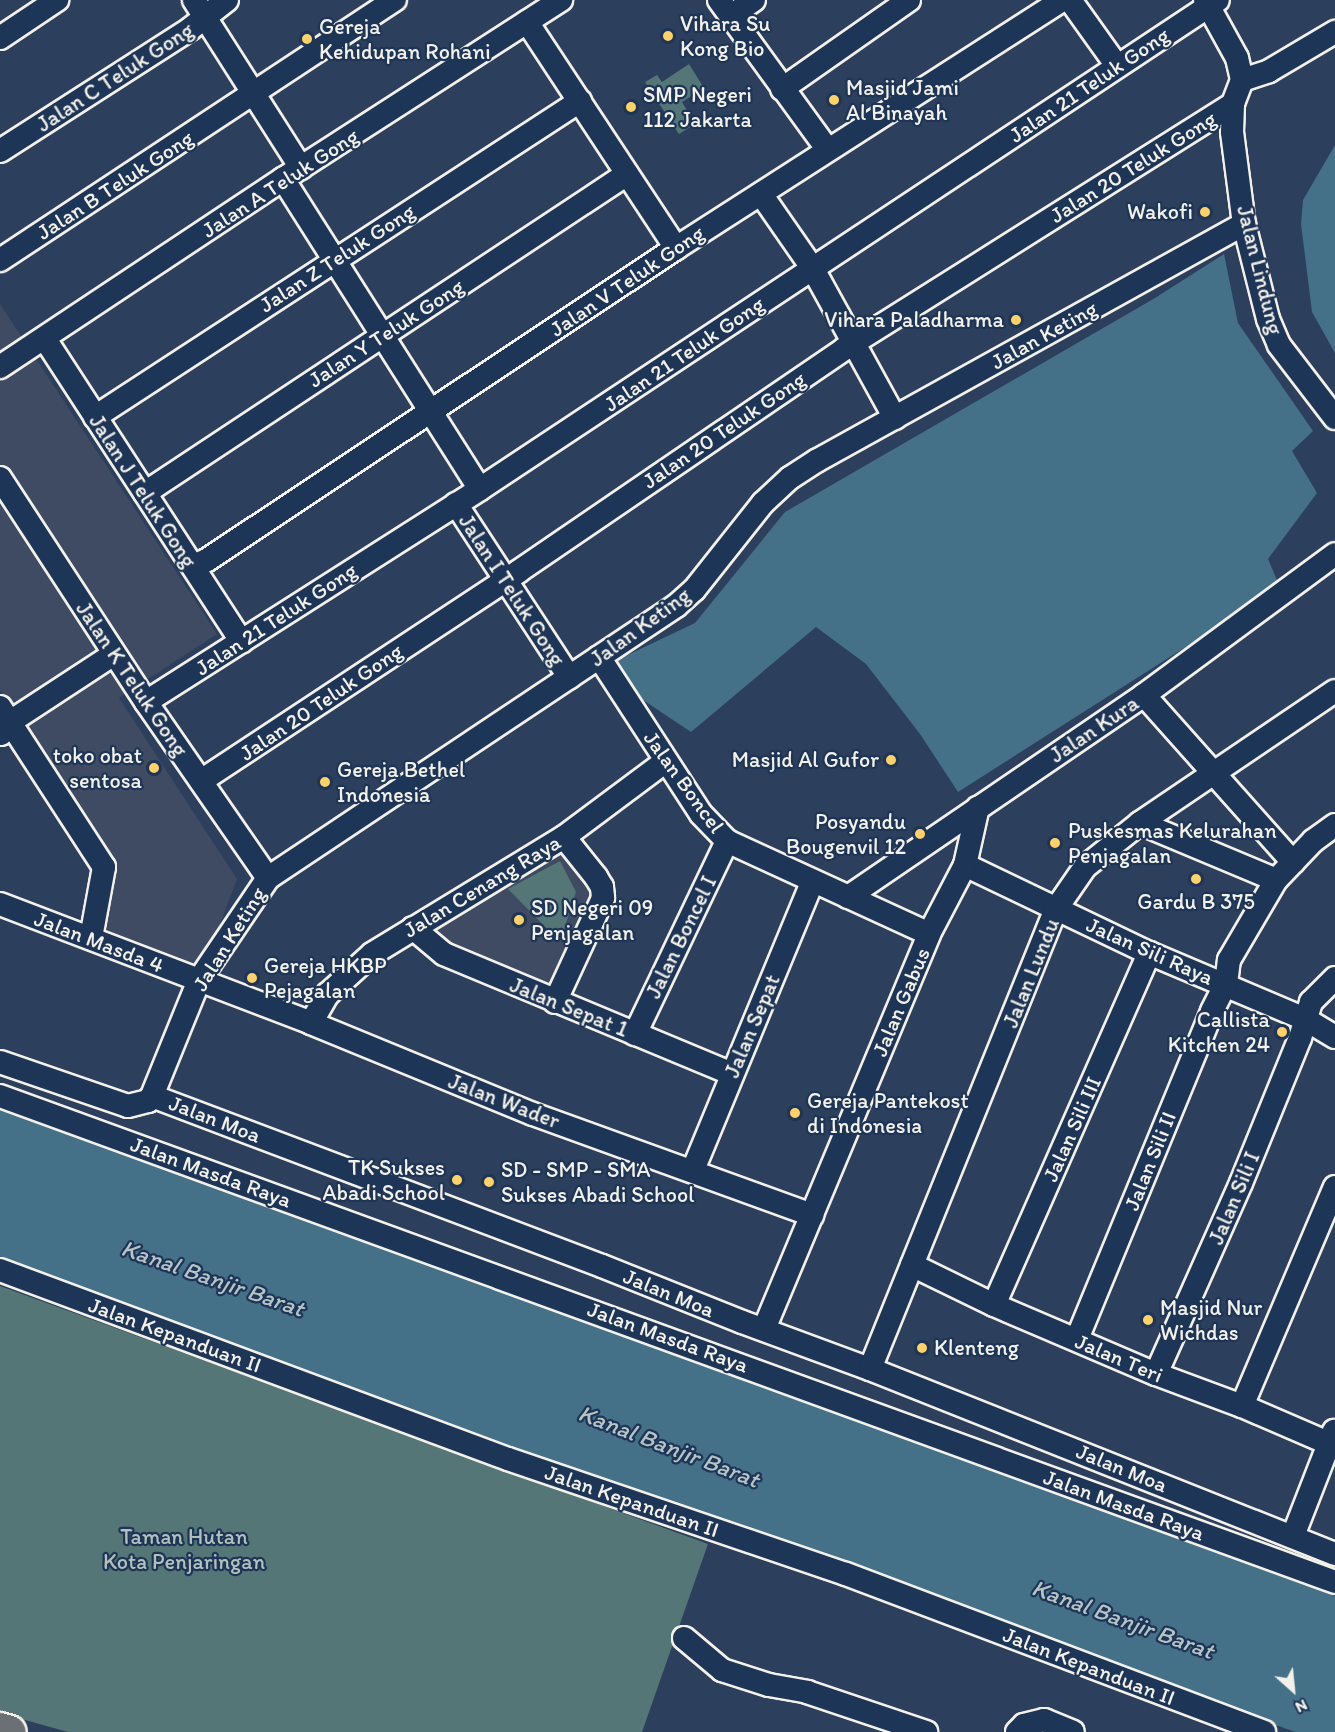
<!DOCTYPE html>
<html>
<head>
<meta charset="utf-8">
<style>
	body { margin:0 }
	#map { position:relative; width:1335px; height:1732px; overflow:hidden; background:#2c3f5c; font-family:Itim,sans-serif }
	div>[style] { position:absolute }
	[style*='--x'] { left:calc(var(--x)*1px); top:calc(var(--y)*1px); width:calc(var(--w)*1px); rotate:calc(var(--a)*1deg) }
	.built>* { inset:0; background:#3e4b63 }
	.green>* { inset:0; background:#547676 }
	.water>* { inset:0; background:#447088 }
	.roads { filter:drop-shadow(2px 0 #f4f1e8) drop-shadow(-2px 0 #f4f1e8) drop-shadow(0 2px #f4f1e8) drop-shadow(0 -2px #f4f1e8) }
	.minor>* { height:22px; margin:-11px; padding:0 11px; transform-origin:11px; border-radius:11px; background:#1d3557 }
	.highway>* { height:32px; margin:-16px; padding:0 16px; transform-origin:16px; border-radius:16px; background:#6a7074 }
	.dots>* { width:16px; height:16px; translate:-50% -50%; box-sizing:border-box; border:3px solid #1d3557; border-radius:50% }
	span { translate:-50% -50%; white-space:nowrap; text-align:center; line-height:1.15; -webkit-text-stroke:4.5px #1d3557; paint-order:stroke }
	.poi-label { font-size:22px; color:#f4f1e8 }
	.left { translate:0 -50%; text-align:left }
	.right { translate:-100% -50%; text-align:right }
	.street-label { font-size:22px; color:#f4f1e8 }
	.park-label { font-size:22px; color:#b4c0ba }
	.water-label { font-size:24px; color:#b6c4c6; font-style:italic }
	.north { position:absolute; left:1263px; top:1660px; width:60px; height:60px; -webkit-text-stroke:4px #1d3557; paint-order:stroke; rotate:153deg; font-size:16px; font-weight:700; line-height:24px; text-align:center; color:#f4f1e8 }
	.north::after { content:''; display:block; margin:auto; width:21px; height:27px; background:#f4f1e8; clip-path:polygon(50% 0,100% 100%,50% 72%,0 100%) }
</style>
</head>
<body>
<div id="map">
	<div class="built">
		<i style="clip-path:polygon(0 304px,217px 634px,119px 698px,237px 879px,202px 971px,96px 930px,114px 867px,0 690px)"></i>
		<i style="clip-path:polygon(561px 845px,590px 878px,595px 902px,552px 1000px,423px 939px)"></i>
	</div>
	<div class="green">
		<i style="clip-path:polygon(689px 64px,704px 88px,682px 102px,695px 124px,679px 134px,645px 82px,657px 75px,662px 82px)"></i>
		<i style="clip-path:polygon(560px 861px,576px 892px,560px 942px,508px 889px)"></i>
		<i style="clip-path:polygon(0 1286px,708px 1544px,642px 1732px,68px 1732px,0 1713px)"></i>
	</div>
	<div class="water">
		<i style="clip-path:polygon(1335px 145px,1335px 353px,1312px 312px,1301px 224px,1303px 200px)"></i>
		<i style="clip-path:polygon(1224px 254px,1238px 323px,1313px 431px,1292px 451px,1317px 493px,1268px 559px,1280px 587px,958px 792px,920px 734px,866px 664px,816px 627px,691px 732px,640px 698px,617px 660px,695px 623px,785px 512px,1155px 298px)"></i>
		<i style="clip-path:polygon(0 1109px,1335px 1596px,1335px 1732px,1295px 1732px,0 1259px)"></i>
	</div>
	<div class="roads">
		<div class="minor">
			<i style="--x:194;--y:0;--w:199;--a:57.5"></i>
			<i style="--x:719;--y:0;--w:185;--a:54"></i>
			<i style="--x:1070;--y:0;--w:81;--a:54.5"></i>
			<i style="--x:1205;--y:0;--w:66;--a:61.1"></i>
			<i style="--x:1237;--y:58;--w:23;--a:77"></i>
			<i style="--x:731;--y:16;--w:28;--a:-35"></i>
			<i style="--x:527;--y:22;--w:271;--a:56.6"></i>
			<i style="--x:0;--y:38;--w:69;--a:-33.7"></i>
			<i style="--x:1242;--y:80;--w:26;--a:111"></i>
			<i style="--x:1233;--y:104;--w:28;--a:92"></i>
			<i style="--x:1232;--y:132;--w:93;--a:82.6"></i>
			<i style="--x:1244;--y:224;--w:98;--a:75.8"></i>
			<i style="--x:1268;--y:319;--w:28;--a:67"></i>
			<i style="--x:1279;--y:345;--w:92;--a:52.5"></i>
			<i style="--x:1242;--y:80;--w:28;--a:-18"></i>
			<i style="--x:1269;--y:71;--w:77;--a:-30.6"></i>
			<i style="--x:782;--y:89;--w:155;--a:-35"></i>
			<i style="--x:0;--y:151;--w:226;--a:-32.7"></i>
			<i style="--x:190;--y:29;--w:47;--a:-38.1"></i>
			<i style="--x:283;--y:179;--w:367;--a:57.6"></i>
			<i style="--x:761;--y:194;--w:91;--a:55.3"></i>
			<i style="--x:813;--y:269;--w:170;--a:61.2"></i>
			<i style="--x:0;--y:260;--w:473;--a:-33.4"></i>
			<i style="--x:45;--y:339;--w:361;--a:57"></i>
			<i style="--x:0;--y:367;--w:340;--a:-33.6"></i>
			<i style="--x:283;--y:179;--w:331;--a:-32.8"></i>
			<i style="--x:95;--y:417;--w:579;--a:-33.09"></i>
			<i style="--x:0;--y:478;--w:267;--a:56.9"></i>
			<i style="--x:146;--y:702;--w:214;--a:55.3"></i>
			<i style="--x:145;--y:493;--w:578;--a:-33.5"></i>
			<i style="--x:456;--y:504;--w:207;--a:56.8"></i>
			<i style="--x:193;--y:566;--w:15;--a:-23"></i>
			<i style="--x:207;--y:560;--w:563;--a:-33.63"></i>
			<i style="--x:676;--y:248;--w:460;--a:-32.7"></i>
			<i style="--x:599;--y:657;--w:187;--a:57"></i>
			<i style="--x:701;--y:814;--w:37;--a:46"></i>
			<i style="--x:727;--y:841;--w:222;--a:24.7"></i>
			<i style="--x:1144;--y:695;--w:224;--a:48.3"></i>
			<i style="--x:146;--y:702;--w:396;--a:-32.5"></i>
			<i style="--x:480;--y:489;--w:885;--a:-33.53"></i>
			<i style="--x:0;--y:707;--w:191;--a:57"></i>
			<i style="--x:104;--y:867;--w:72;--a:100.4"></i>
			<i style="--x:1;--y:734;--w:15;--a:-53"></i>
			<i style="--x:10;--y:722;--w:124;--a:-33.2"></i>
			<i style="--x:201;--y:781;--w:381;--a:-33.4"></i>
			<i style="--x:519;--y:571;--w:394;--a:-34.3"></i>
			<i style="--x:844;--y:349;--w:460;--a:-32.2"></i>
			<i style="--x:1140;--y:823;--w:147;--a:22.7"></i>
			<i style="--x:965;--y:865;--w:204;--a:25.6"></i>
			<i style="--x:1149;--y:953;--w:169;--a:22.9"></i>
			<i style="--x:1305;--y:1019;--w:35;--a:31"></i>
			<i style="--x:848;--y:897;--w:358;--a:-34.3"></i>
			<i style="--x:1144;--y:695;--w:237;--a:-36.4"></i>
			<i style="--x:0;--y:904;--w:333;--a:20.9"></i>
			<i style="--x:311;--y:1023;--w:240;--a:22.3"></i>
			<i style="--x:533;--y:1114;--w:297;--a:19.9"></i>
			<i style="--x:413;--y:928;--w:40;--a:40"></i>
			<i style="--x:444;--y:954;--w:312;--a:22.6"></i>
			<i style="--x:555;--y:1002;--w:115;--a:-65.2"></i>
			<i style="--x:603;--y:898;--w:11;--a:-95"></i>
			<i style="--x:602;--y:887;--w:12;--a:-121"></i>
			<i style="--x:596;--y:877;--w:51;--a:-128.7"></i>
			<i style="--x:311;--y:1023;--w:34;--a:-60"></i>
			<i style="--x:328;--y:994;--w:59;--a:-42.3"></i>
			<i style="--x:372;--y:954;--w:225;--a:-31.4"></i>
			<i style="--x:564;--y:837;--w:127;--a:-36.7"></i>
			<i style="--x:635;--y:1034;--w:214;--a:-64.5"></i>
			<i style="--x:0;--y:1062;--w:135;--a:19"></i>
			<i style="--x:128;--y:1106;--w:21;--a:-14"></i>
			<i style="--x:148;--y:1101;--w:6;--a:-51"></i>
			<i style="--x:152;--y:1096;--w:125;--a:-67.9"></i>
			<i style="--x:199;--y:980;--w:123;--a:-55.9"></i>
			<i style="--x:268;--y:878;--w:490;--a:-33.7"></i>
			<i style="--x:676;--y:606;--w:24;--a:-42"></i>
			<i style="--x:694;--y:590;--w:111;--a:-51.6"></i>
			<i style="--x:763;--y:503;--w:37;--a:-43"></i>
			<i style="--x:790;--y:478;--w:33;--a:-33"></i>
			<i style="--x:818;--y:460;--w:487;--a:-29"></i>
			<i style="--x:0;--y:1096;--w:1421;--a:20"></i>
			<i style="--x:152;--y:1096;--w:481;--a:20.7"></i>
			<i style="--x:602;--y:1266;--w:151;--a:21.8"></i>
			<i style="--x:742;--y:1322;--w:136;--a:20.2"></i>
			<i style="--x:870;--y:1369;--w:500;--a:21.7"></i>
			<i style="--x:693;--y:1170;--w:312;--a:-67.5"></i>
			<i style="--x:912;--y:1265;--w:91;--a:26"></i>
			<i style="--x:994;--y:1305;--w:176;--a:23.1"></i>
			<i style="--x:1156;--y:1374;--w:92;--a:20.4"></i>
			<i style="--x:1242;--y:1406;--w:94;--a:23.3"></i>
			<i style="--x:0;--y:1270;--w:542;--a:20.41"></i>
			<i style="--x:508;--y:1459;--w:357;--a:18.8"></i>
			<i style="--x:846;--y:1574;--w:447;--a:20.7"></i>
			<i style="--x:994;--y:1305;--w:385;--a:-66.2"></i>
			<i style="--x:764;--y:1329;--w:428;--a:-67.3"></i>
			<i style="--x:929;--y:934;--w:78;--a:-62.4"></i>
			<i style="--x:965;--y:865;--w:59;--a:-77.4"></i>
			<i style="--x:1077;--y:1339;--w:355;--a:-67.6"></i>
			<i style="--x:1212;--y:1011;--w:30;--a:-63"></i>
			<i style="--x:1226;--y:984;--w:24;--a:-83"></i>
			<i style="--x:1229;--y:960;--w:93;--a:-59.6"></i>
			<i style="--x:1276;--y:880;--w:54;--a:-46.5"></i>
			<i style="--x:1313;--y:841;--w:27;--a:-36"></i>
			<i style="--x:870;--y:1369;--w:496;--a:-68"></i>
			<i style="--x:1056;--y:909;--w:51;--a:-55.4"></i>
			<i style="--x:1085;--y:867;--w:70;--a:-38.7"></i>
			<i style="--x:1140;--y:823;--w:235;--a:-34.1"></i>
			<i style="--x:1156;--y:1374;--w:209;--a:-66"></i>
			<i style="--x:1241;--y:1183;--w:157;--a:-67.9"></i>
			<i style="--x:1300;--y:1038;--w:38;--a:-73"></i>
			<i style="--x:1311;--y:1002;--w:34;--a:-45"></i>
			<i style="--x:1242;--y:1406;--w:238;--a:-67"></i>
			<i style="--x:1293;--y:1536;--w:113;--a:-68.7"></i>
			<i style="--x:684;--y:1638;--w:50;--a:40.1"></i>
			<i style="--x:722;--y:1670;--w:49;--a:17.7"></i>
			<i style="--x:769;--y:1685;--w:39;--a:10"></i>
			<i style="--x:807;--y:1692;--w:126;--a:18.6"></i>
			<i style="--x:1017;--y:1732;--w:10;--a:-45"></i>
			<i style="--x:1024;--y:1725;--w:21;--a:-14"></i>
			<i style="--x:1044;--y:1720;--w:31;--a:22"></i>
		</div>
		<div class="highway">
			<i style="--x:0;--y:1729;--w:10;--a:17"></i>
		</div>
	</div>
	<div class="dots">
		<i style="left:668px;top:36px;background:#ffd166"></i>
		<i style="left:307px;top:39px;background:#ffd166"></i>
		<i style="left:834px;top:100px;background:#ffd166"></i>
		<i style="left:631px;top:107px;background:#ffd166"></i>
		<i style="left:1205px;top:212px;background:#ffd166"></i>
		<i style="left:1016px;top:320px;background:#ffd166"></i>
		<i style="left:891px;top:760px;background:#ffd166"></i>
		<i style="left:154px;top:768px;background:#ffd166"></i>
		<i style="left:325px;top:782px;background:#ffd166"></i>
		<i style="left:920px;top:834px;background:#ffd166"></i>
		<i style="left:1055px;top:843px;background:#ffd166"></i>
		<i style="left:1196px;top:879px;background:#ffd166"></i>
		<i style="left:519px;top:920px;background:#ffd166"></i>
		<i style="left:252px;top:978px;background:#ffd166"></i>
		<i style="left:1282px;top:1032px;background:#ffd166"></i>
		<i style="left:795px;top:1113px;background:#ffd166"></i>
		<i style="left:457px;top:1180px;background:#ffd166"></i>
		<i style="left:489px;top:1182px;background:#ffd166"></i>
		<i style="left:1148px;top:1320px;background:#ffd166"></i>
		<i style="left:922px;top:1348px;background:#ffd166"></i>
	</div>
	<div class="poi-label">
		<span class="left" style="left:680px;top:36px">Vihara Su<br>Kong Bio</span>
		<span class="left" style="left:319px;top:39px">Gereja<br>Kehidupan Rohani</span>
		<span class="left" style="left:846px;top:100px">Masjid Jami<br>Al Binayah</span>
		<span class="left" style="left:643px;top:107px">SMP Negeri<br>112 Jakarta</span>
		<span class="right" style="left:1193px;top:212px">Wakofi</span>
		<span class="right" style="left:1004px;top:320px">Vihara Paladharma</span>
		<span class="right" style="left:142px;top:768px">toko obat<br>sentosa</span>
		<span class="right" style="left:879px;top:760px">Masjid Al Gufor</span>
		<span class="left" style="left:337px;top:782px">Gereja Bethel<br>Indonesia</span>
		<span class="right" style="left:906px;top:834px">Posyandu<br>Bougenvil 12</span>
		<span class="left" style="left:1068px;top:843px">Puskesmas Kelurahan<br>Penjagalan</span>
		<span style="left:1196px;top:902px">Gardu B 375</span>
		<span class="left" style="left:531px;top:920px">SD Negeri 09<br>Penjagalan</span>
		<span class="left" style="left:264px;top:978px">Gereja HKBP<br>Pejagalan</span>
		<span class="right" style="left:1270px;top:1032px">Callista<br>Kitchen 24</span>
		<span class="left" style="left:807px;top:1113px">Gereja Pantekost<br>di Indonesia</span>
		<span class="right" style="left:445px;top:1180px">TK Sukses<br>Abadi School</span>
		<span class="left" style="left:501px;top:1182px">SD - SMP - SMA<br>Sukses Abadi School</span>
		<span class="left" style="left:1160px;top:1320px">Masjid Nur<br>Wichdas</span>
		<span class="left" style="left:934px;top:1348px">Klenteng</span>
	</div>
	<div class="street-label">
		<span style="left:115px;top:77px;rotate:-33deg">Jalan C Teluk Gong</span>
		<span style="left:1089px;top:85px;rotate:-34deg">Jalan 21 Teluk Gong</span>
		<span style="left:1133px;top:167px;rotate:-32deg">Jalan 20 Teluk Gong</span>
		<span style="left:280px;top:183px;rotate:-33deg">Jalan A Teluk Gong</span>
		<span style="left:115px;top:185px;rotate:-33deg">Jalan B Teluk Gong</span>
		<span style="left:337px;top:258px;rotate:-33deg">Jalan Z Teluk Gong</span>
		<span style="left:1260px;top:270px;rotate:76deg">Jalan Lindung</span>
		<span style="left:627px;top:281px;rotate:-34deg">Jalan V Teluk Gong</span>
		<span style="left:386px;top:333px;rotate:-33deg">Jalan Y Teluk Gong</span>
		<span style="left:1044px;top:335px;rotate:-29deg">Jalan Keting</span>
		<span style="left:684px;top:354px;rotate:-34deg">Jalan 21 Teluk Gong</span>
		<span style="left:724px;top:430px;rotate:-34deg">Jalan 20 Teluk Gong</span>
		<span style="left:143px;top:491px;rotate:57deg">Jalan J Teluk Gong</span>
		<span style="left:512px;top:590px;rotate:57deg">Jalan I Teluk Gong</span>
		<span style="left:276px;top:619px;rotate:-33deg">Jalan 21 Teluk Gong</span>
		<span style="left:640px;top:627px;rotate:-36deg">Jalan Keting</span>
		<span style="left:132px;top:679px;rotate:56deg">Jalan K Teluk Gong</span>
		<span style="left:321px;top:702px;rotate:-34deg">Jalan 20 Teluk Gong</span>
		<span style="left:1094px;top:729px;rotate:-34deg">Jalan Kura</span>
		<span style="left:684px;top:782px;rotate:54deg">Jalan Boncel</span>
		<span style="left:482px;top:886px;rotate:-31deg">Jalan Cenang Raya</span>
		<span style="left:681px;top:937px;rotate:-64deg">Jalan Boncel I</span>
		<span style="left:229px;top:939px;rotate:-58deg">Jalan Keting</span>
		<span style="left:99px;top:942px;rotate:21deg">Jalan Masda 4</span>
		<span style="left:1150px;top:951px;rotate:24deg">Jalan Sili Raya</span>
		<span style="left:1031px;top:973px;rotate:-68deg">Jalan Lundu</span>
		<span style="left:901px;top:1002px;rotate:-67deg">Jalan Gabus</span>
		<span style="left:569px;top:1007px;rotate:22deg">Jalan Sepat 1</span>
		<span style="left:752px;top:1026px;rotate:-67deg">Jalan Sepat</span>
		<span style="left:504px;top:1101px;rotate:21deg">Jalan Wader</span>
		<span style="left:215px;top:1119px;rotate:21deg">Jalan Moa</span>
		<span style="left:1072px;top:1129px;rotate:-66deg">Jalan Sili III</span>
		<span style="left:1150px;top:1161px;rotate:-68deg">Jalan Sili II</span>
		<span style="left:211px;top:1172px;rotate:20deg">Jalan Masda Raya</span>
		<span style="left:1234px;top:1198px;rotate:-67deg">Jalan Sili I</span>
		<span style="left:669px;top:1293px;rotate:22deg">Jalan Moa</span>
		<span style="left:175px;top:1335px;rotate:20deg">Jalan Kepanduan II</span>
		<span style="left:668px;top:1337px;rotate:20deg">Jalan Masda Raya</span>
		<span style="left:1119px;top:1358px;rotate:23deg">Jalan Teri</span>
		<span style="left:1122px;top:1468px;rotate:22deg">Jalan Moa</span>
		<span style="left:632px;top:1501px;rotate:19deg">Jalan Kepanduan II</span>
		<span style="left:1124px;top:1505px;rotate:20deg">Jalan Masda Raya</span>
		<span style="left:1089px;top:1666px;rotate:21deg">Jalan Kepanduan II</span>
	</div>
	<div class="park-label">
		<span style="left:184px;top:1549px">Taman Hutan<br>Kota Penjaringan</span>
	</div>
	<div class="water-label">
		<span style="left:213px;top:1278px;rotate:19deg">Kanal Banjir Barat</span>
		<span style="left:669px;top:1446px;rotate:21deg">Kanal Banjir Barat</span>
		<span style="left:1123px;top:1619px;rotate:20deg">Kanal Banjir Barat</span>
	</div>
	<div class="north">N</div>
</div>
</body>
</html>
